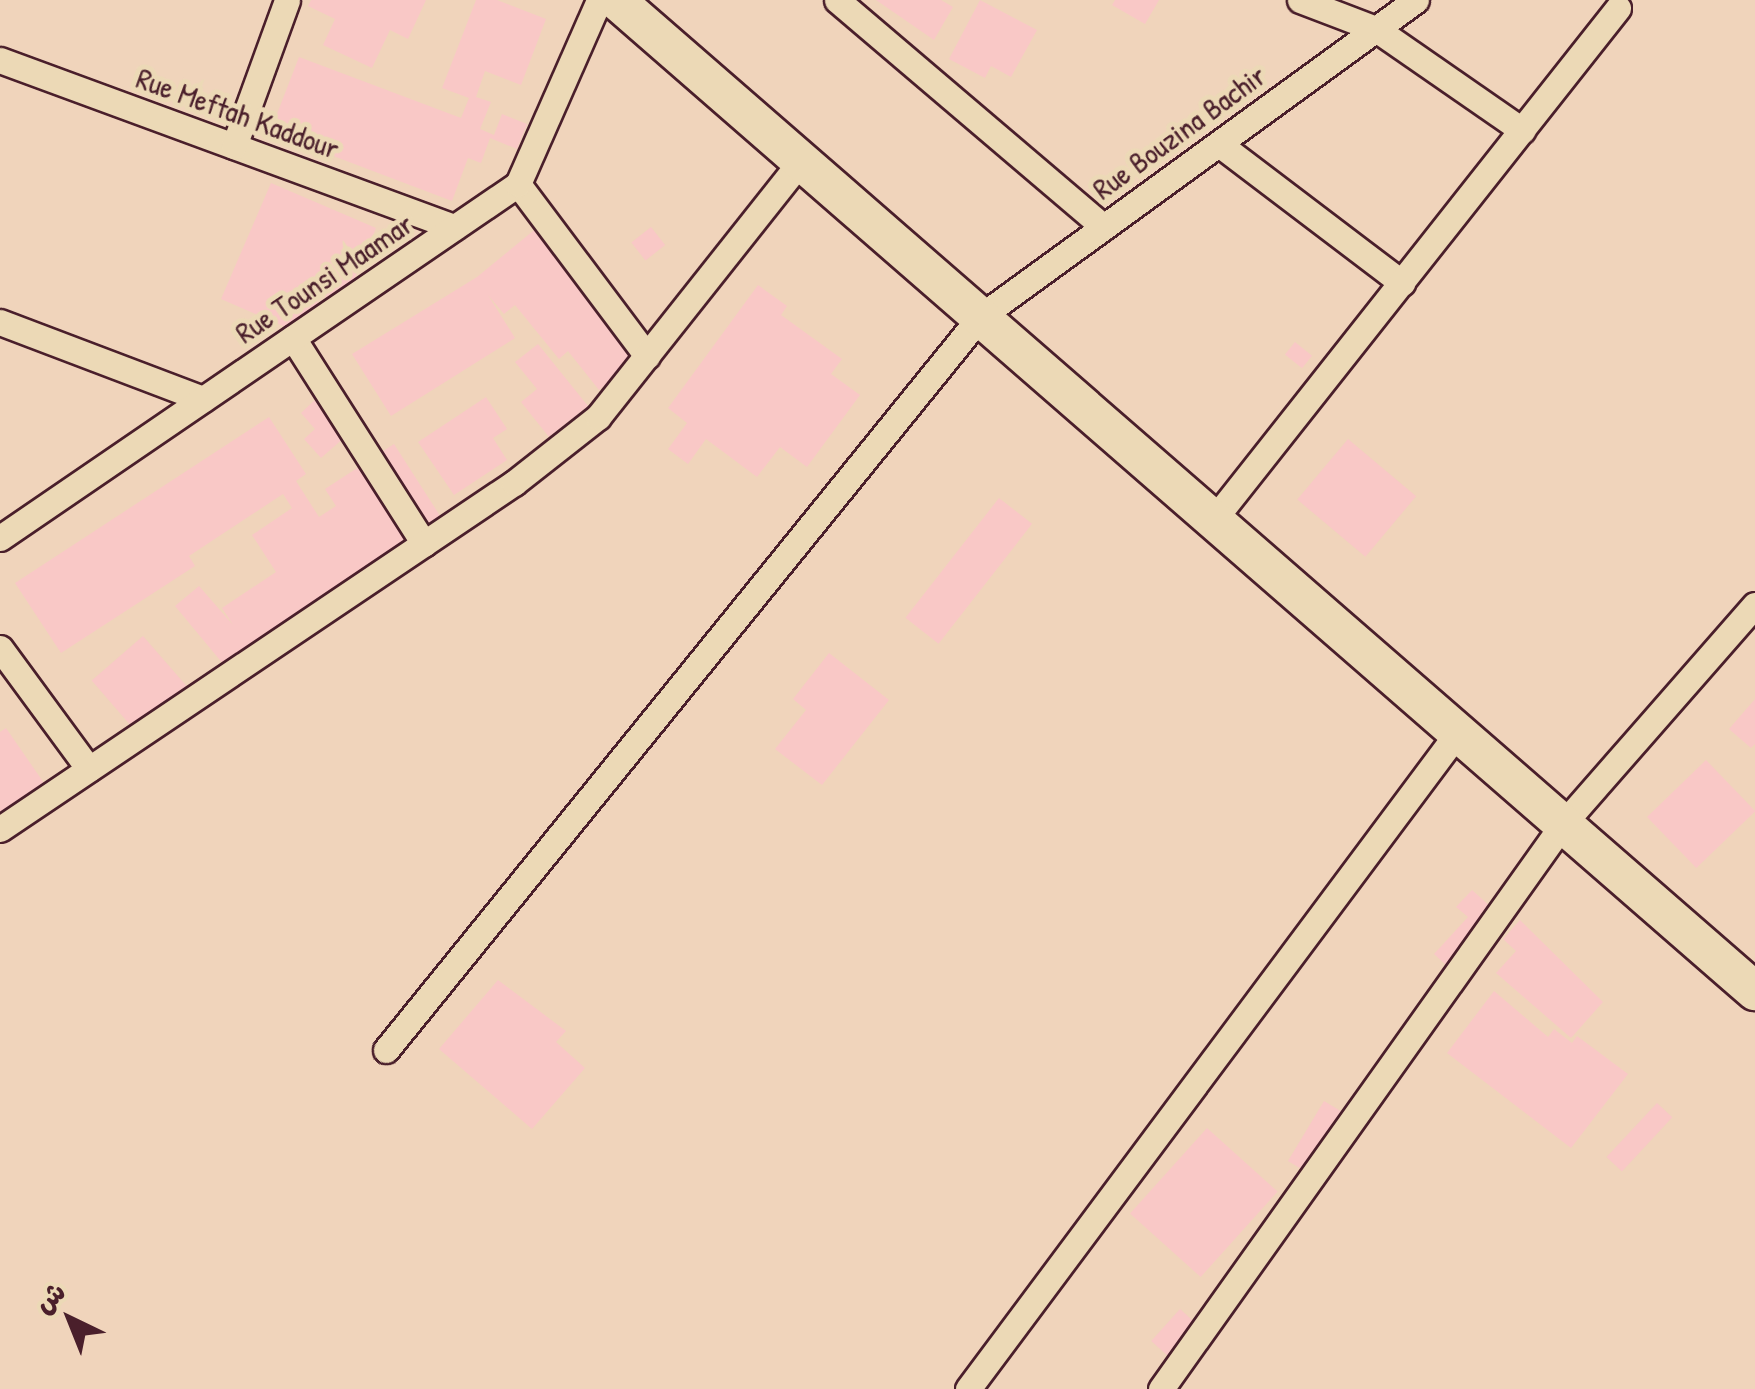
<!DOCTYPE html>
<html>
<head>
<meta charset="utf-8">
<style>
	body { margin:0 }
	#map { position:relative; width:1755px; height:1389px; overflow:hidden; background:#f0d4bb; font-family:"Patrick Hand","Playpen Sans Arabic",sans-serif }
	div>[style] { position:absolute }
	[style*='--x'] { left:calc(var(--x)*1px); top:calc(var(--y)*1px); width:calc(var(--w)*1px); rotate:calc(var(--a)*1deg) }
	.building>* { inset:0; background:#f9c8c6; transform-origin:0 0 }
	.roads { filter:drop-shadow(2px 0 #4a1f2b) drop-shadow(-2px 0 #4a1f2b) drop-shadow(0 2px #4a1f2b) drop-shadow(0 -2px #4a1f2b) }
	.minor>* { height:25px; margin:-12.5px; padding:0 12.5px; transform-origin:12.5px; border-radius:12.5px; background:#ecd9b6 }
	.secondary>* { height:38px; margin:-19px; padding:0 19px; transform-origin:19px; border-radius:19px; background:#ecd9b6 }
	span { translate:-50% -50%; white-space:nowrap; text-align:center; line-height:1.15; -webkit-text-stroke:10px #ecd9b6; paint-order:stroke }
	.street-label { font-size:30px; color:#4a1f2b }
	.north { position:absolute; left:20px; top:1269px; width:100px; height:100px; -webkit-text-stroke:8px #ecd9b6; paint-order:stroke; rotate:317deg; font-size:28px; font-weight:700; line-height:40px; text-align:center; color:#4a1f2b }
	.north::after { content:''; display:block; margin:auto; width:35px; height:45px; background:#4a1f2b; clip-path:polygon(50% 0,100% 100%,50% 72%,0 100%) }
</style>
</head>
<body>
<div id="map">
	<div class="building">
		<i style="clip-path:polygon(311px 0,426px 0,408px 39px,390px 30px,372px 68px,323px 45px,335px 19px,308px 6px)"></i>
		<i style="clip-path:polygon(476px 0,497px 0,546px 19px,521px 85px,485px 71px,476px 97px,491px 102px,480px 129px,494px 135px,502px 114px,527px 124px,517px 149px,490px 138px,481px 163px,468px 158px,452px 201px,270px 132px,299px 57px,461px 118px,469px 98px,442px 88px)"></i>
		<i style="clip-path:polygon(876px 0,941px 0,953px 7px,934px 40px)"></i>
		<i style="clip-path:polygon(980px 0,1037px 30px,1011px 77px,991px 66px,985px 78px,949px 59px)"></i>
		<i style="clip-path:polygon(1115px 0,1159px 0,1145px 24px,1112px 5px)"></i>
		<i style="clip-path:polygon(271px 183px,376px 228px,343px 305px,321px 295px,304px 335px,221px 299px)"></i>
		<i style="clip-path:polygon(544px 222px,648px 349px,599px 390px,568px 351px,559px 359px,515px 305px,504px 314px,488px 295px,515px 338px,391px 416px,352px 354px,477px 277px)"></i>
		<i style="left:651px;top:227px;width:23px;height:25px;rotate:52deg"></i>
		<i style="clip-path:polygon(758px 285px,787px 306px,781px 315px,842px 359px,831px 374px,860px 395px,807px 467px,780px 447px,757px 477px,706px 439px,688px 464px,668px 449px,687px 423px,668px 408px)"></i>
		<i style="left:1295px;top:342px;width:22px;height:16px;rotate:39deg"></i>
		<i style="clip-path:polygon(538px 344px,588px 406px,549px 437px,521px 402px,537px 389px,515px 362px)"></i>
		<i style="clip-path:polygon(321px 394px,353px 430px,321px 458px,304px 439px,315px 429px,301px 413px)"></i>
		<i style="clip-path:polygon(486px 397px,507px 429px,493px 438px,507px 460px,454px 495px,418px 442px)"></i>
		<i style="clip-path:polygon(269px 417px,306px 474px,296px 481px,319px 517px,336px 506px,325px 489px,394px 444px,444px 522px,224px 665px,175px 606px,199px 586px,233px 625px,222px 608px,276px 572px,252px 535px,292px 508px,283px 494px,189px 556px,195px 566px,61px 653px,15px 583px)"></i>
		<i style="left:1348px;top:439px;width:89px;height:79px;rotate:40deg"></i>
		<i style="left:999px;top:498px;width:42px;height:152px;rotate:38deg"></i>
		<i style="left:143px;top:636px;width:66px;height:68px;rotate:49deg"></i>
		<i style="clip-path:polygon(829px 653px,889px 700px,822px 785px,775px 749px,806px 710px,793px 699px)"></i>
		<i style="clip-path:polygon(1755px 699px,1755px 744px,1751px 748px,1729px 729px)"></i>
		<i style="clip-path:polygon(6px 728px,46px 786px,0 818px,0 732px)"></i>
		<i style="left:1706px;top:760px;width:71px;height:82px;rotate:46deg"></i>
		<i style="clip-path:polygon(1472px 890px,1509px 923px,1459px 977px,1434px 954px,1468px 917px,1456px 907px)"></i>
		<i style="clip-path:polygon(1520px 920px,1603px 1002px,1571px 1038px,1496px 973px,1516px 951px,1503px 939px)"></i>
		<i style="clip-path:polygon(498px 980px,566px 1031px,556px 1042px,585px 1068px,532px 1129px,439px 1049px)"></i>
		<i style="clip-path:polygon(1494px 991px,1548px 1037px,1554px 1029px,1572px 1043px,1577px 1036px,1628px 1074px,1571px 1148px,1447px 1053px)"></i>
		<i style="left:1324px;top:1101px;width:37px;height:70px;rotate:31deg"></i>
		<i style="left:1657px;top:1103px;width:21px;height:74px;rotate:43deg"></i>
		<i style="left:1207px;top:1128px;width:95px;height:115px;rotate:42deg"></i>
		<i style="left:1180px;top:1309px;width:28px;height:43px;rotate:42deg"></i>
	</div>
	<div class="roads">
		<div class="minor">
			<i style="--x:837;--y:0;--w:350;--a:40.4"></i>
			<i style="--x:1300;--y:0;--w:81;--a:20.9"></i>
			<i style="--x:1376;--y:29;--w:178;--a:34.7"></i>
			<i style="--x:0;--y:60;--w:484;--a:20.2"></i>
			<i style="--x:1219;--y:144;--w:230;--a:37.2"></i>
			<i style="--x:234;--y:146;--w:155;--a:-70"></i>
			<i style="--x:518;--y:184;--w:215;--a:53.1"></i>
			<i style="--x:0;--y:322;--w:217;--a:20.8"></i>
			<i style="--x:293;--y:338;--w:244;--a:57.5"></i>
			<i style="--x:1215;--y:518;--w:650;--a:-51.68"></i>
			<i style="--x:0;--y:538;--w:627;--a:-34.35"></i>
			<i style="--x:518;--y:184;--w:201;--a:-66.2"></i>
			<i style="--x:0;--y:648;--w:150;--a:53.7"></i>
			<i style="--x:0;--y:829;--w:620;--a:-33.95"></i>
			<i style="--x:514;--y:483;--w:107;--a:-38.2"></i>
			<i style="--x:598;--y:417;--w:327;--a:-51.6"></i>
			<i style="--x:386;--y:1050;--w:943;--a:-50.98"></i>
			<i style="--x:980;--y:317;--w:539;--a:-36.02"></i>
			<i style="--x:968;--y:1389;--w:820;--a:-53.28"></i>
			<i style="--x:1161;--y:1389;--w:693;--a:-54.57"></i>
			<i style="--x:1563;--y:824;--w:291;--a:-48.8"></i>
		</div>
		<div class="secondary">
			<i style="--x:616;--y:0;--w:1510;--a:41.03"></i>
		</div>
	</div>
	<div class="street-label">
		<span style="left:238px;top:113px;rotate:20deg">Rue Meftah Kaddour</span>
		<span style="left:1179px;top:132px;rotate:-36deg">Rue Bouzina Bachir</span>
		<span style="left:324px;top:278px;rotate:-34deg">Rue Tounsi Maamar</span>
	</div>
	<div class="north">ش</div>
</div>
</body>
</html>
